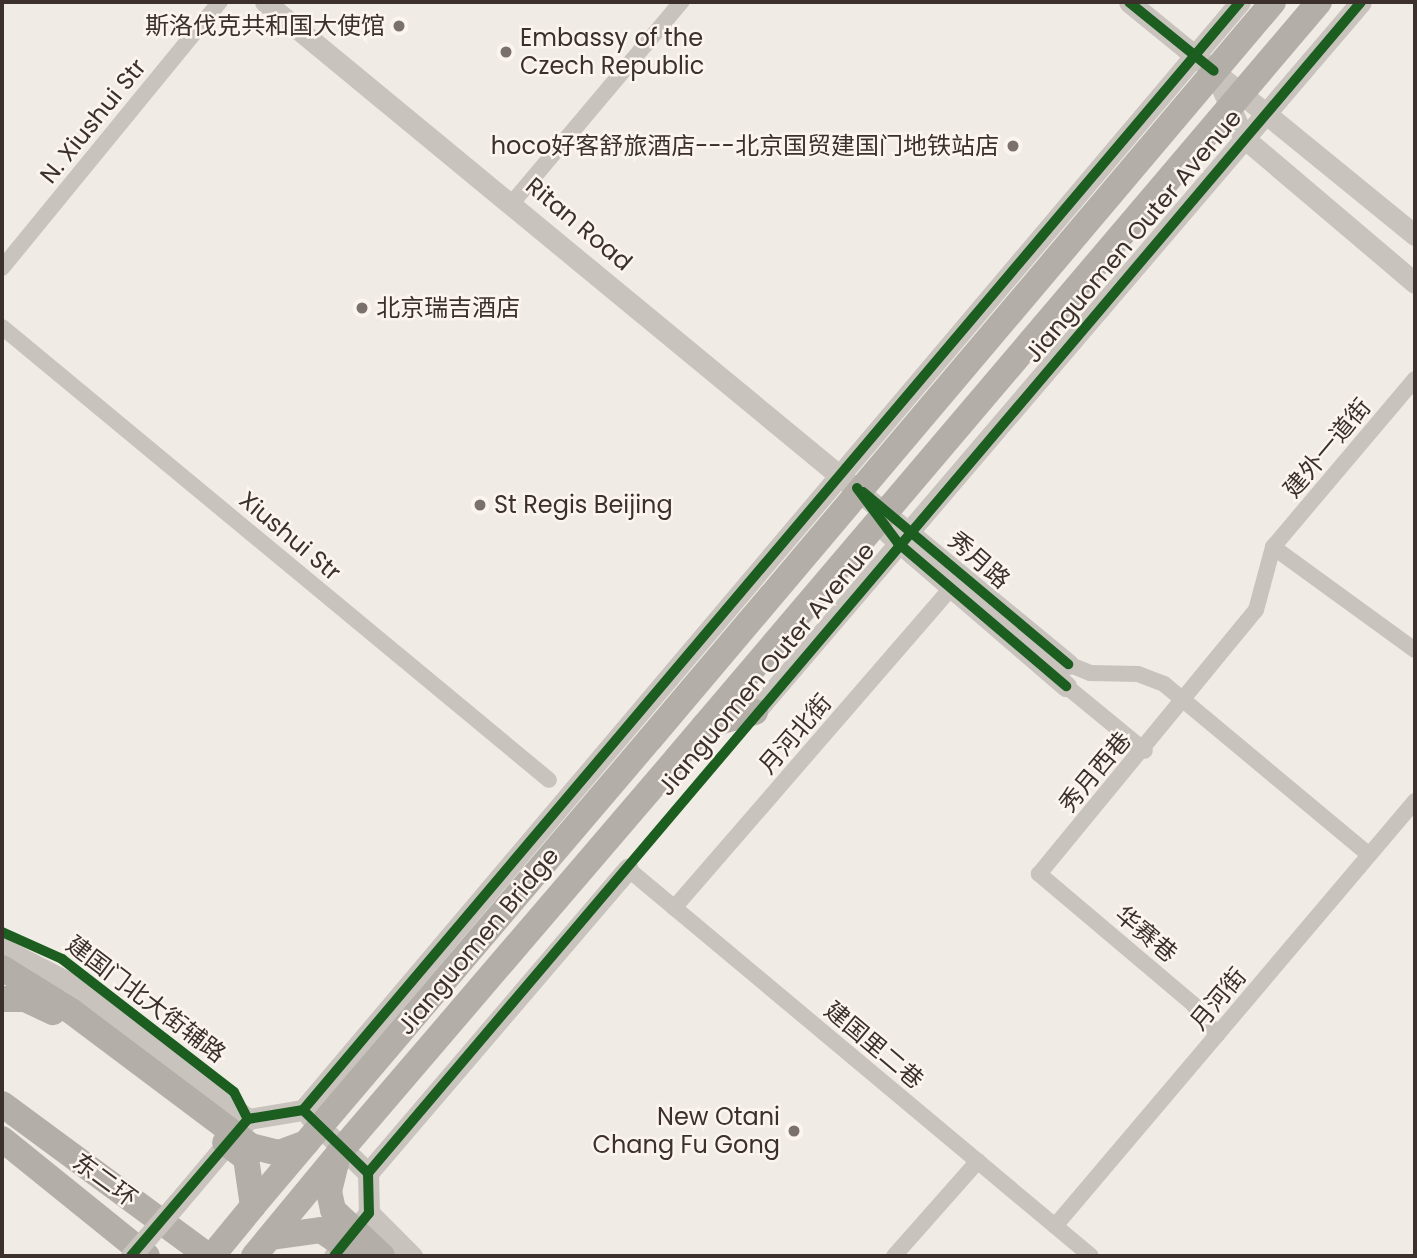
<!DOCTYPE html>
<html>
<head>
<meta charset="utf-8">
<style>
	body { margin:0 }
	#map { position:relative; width:1417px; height:1258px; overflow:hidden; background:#f0ebe5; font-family:Poppins,"Noto Sans SC",sans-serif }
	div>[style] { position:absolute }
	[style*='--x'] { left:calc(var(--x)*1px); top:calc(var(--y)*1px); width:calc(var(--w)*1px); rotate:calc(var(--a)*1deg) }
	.minor>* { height:16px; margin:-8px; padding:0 8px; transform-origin:8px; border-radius:8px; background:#c9c3be }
	.tertiary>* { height:21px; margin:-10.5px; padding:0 10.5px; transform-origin:10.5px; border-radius:10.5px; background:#c9c3be }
	.trunk>* { height:26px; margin:-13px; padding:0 13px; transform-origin:13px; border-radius:13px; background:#b4aea8 }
	.tertiary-bridge>* { height:21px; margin:-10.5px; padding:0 10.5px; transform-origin:10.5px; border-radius:10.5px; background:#c9c3be }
	.trunk-bridge>* { height:26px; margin:-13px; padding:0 13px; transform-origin:13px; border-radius:13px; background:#b4aea8 }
	.cycleway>* { height:10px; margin:-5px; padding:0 5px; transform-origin:5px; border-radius:5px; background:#1b5e20 }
	.dots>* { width:19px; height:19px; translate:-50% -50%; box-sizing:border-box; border:4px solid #fbf5ee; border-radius:50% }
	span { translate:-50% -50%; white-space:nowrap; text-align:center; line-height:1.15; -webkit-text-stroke:5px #fbf5ee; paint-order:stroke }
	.poi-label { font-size:24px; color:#3b302b }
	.right { translate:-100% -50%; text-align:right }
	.left { translate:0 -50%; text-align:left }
	.street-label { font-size:24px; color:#3b302b }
	.frame { position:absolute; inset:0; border:4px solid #3b302b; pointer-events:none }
</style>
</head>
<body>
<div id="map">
	<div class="minor">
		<i style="--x:512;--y:203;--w:263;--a:-49.9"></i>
		<i style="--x:2;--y:268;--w:344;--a:-50.7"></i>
		<i style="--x:2;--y:327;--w:710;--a:39.63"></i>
		<i style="--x:1273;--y:547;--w:175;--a:36"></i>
		<i style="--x:1068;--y:664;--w:24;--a:22"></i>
		<i style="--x:1090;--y:673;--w:48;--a:1.2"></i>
		<i style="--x:1138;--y:674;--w:28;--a:21"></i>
		<i style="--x:1164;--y:684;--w:267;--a:39.8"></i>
		<i style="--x:1066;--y:686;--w:102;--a:39.4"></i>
		<i style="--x:628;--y:869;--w:603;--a:39.89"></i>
		<i style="--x:674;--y:908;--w:422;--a:-49.1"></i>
		<i style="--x:1217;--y:1035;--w:39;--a:-128"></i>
		<i style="--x:1193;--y:1004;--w:202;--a:-139.8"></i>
		<i style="--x:1039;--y:874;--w:342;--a:-50.6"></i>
		<i style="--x:1256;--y:610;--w:65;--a:-74.9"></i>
		<i style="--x:1273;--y:547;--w:220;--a:-49.8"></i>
		<i style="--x:1055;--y:1226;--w:557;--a:-49.73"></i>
		<i style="--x:894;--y:1256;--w:127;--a:-48.5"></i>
	</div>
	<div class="tertiary">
		<i style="--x:265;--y:2;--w:1041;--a:39.5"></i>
		<i style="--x:1129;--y:2;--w:369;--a:39.2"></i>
		<i style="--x:1214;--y:71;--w:73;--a:65.9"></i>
		<i style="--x:1244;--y:138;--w:224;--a:40.3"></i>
		<i style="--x:888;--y:533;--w:235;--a:40.7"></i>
		<i style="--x:755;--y:712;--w:933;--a:-49.52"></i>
		<i style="--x:2;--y:948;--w:76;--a:27.2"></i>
		<i style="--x:70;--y:983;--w:224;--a:37.4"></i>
		<i style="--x:303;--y:1110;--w:1451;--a:-49.78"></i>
		<i style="--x:310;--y:1117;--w:81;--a:44"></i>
		<i style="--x:368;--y:1173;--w:40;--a:88.6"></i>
		<i style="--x:369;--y:1213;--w:55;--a:129.1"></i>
		<i style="--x:368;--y:1173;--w:400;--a:-49.5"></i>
		<i style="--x:177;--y:1203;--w:110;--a:-49.8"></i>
		<i style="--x:248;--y:1119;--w:56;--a:-9.3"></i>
		<i style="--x:369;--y:1213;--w:61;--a:45"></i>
	</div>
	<div class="trunk">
		<i style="--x:704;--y:726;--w:53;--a:-15.4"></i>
		<i style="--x:650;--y:739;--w:965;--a:-49.79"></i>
		<i style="--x:677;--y:758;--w:992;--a:-49.66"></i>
		<i style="--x:2;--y:968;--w:81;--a:31.9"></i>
		<i style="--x:2;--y:999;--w:23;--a:0"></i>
		<i style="--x:25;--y:999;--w:31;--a:25"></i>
		<i style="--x:2;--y:1104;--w:256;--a:36.4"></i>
		<i style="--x:2;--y:1139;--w:186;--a:38.9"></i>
		<i style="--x:253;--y:1206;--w:82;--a:-49.9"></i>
		<i style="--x:254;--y:1256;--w:132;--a:-50.5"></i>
	</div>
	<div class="tertiary-bridge">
		<i style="--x:131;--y:1256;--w:70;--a:-49"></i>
	</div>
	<div class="trunk-bridge">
		<i style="--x:71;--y:1011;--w:225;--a:36.9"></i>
		<i style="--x:251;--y:1146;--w:29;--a:14"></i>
		<i style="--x:279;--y:1153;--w:29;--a:-20"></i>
		<i style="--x:306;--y:1143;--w:531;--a:-49.59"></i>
		<i style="--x:270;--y:1237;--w:51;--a:-7.8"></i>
		<i style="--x:321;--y:1230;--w:41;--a:34.1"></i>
		<i style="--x:212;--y:1256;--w:65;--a:-50.6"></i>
		<i style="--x:253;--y:1206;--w:49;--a:-98.3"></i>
		<i style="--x:246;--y:1158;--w:26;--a:-143"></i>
		<i style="--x:382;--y:1256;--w:67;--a:-136.8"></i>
		<i style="--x:333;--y:1210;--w:19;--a:-102"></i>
		<i style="--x:329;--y:1191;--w:38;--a:-76"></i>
		<i style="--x:338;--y:1154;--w:521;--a:-49.43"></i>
	</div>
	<div class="cycleway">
		<i style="--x:1129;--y:2;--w:109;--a:39.1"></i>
		<i style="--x:857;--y:488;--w:69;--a:53.3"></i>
		<i style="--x:898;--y:543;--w:221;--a:40.4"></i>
		<i style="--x:863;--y:492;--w:268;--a:40"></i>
		<i style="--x:2;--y:932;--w:66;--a:24.2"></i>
		<i style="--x:62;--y:959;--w:217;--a:37.7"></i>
		<i style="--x:234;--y:1092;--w:30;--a:63"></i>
		<i style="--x:303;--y:1110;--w:1451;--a:-49.78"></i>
		<i style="--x:303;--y:1110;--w:91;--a:44.1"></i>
		<i style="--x:368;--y:1173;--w:40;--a:88.6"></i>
		<i style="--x:369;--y:1213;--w:55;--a:129.1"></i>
		<i style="--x:368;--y:1173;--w:1535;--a:-49.7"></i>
		<i style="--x:131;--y:1256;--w:180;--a:-49.5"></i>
		<i style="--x:248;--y:1119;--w:56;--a:-9.3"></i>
	</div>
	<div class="dots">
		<i style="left:399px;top:26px;background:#7a716c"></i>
		<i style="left:506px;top:52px;background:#7a716c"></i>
		<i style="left:1013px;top:146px;background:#7a716c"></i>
		<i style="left:362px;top:308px;background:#7a716c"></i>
		<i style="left:480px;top:505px;background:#7a716c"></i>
		<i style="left:794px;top:1131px;background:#7a716c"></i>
	</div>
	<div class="poi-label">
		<span class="right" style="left:385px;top:26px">斯洛伐克共和国大使馆</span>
		<span class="left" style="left:520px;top:52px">Embassy of the<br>Czech Republic</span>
		<span class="right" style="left:999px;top:146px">hoco好客舒旅酒店---北京国贸建国门地铁站店</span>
		<span class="left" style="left:376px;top:308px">北京瑞吉酒店</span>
		<span class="left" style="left:494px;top:505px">St Regis Beijing</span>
		<span class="right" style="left:780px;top:1131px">New Otani<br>Chang Fu Gong</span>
	</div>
	<div class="street-label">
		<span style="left:93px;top:121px;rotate:-51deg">N. Xiushui Str</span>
		<span style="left:579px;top:224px;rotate:40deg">Ritan Road</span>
		<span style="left:1133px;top:236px;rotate:-50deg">Jianguomen Outer Avenue</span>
		<span style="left:1327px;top:448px;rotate:-50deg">建外一道街</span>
		<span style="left:290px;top:536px;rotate:40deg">Xiushui Str</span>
		<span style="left:979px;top:560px;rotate:41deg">秀月路</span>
		<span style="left:766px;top:669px;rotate:-50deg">Jianguomen Outer Avenue</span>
		<span style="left:795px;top:734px;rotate:-49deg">月河北街</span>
		<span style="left:1095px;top:772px;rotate:-50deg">秀月西巷</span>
		<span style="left:1146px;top:934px;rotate:40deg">华赛巷</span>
		<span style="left:478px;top:941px;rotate:-50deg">Jianguomen Bridge</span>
		<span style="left:146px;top:999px;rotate:37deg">建国门北大街辅路</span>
		<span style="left:1218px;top:999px;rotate:-50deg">月河街</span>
		<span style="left:874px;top:1045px;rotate:40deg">建国里二巷</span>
		<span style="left:105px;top:1180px;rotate:36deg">东二环</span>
	</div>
	<div class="frame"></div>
</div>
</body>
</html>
